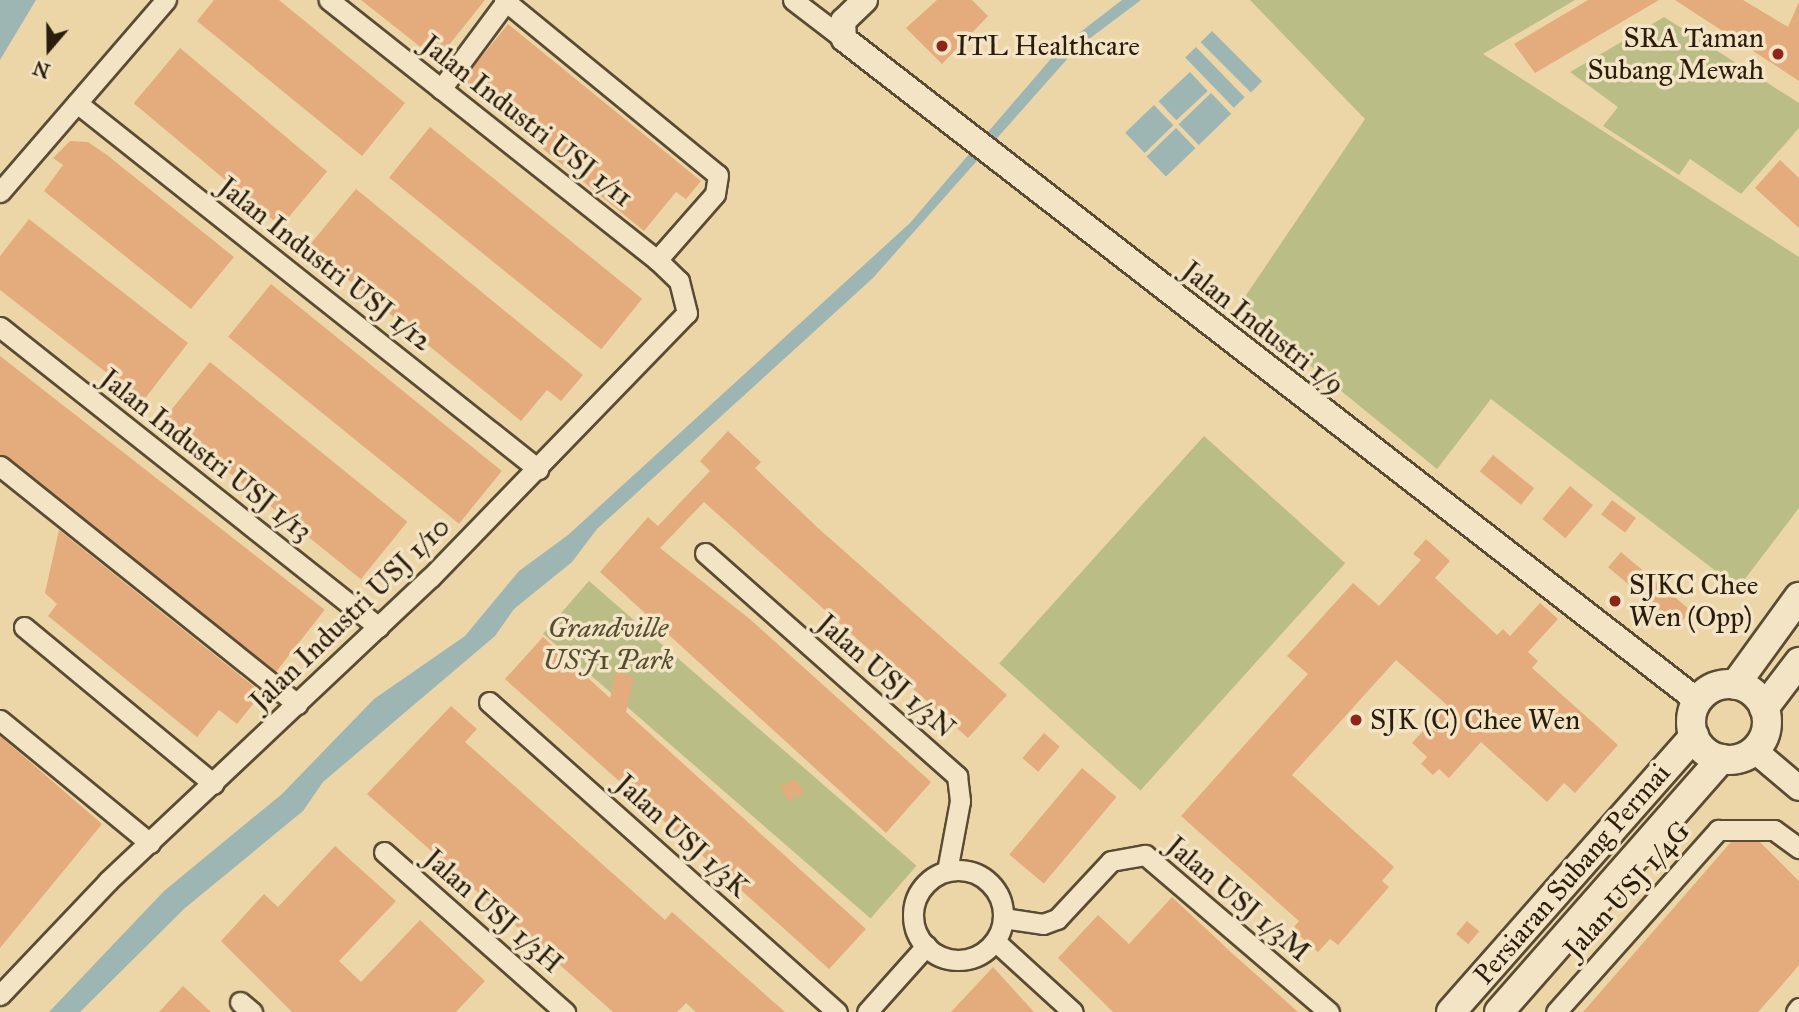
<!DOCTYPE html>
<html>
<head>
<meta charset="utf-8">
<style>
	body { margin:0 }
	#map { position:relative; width:1799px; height:1012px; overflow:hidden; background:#ecd6a8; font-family:"IM FELL Great Primer",serif }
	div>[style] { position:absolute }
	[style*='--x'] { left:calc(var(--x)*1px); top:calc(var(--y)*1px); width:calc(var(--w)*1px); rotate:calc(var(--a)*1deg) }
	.green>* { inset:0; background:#babd85; transform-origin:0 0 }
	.water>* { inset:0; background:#9db6b3; transform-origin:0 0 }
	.building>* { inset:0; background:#e4ab7c; transform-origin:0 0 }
	.roads { filter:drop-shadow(2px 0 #5a4b33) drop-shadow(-2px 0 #5a4b33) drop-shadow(0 2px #5a4b33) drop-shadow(0 -2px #5a4b33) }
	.minor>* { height:19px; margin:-9.5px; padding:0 9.5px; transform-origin:9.5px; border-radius:9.5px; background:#f3e4c6 }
	.minor>.ring { margin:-9.5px; padding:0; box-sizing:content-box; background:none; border:19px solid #f3e4c6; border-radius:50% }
	.tertiary>* { height:24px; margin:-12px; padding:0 12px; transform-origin:12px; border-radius:12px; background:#f3e4c6 }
	.secondary>* { height:28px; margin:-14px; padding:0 14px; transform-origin:14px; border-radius:14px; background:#f3e4c6 }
	.secondary>.ring { margin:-14px; padding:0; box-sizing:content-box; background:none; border:28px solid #f3e4c6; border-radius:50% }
	.dots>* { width:19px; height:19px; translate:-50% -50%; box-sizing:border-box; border:4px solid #f3e4c6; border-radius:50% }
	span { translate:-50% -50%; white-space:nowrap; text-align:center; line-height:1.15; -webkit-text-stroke:7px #f3e4c6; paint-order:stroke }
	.poi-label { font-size:28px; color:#2a1d0c }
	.right { translate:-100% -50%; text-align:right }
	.left { translate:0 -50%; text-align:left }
	.street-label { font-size:28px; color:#2a1d0c }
	.park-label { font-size:28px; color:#554d30; font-style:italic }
	.north { position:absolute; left:14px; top:14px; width:70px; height:70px; -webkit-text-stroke:5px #f3e4c6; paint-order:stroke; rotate:200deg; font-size:19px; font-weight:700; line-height:28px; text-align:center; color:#2a1d0c }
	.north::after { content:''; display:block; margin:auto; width:24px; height:32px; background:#2a1d0c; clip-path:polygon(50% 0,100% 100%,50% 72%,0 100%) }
</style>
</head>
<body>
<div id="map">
	<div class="green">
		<i style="clip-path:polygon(1250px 0,1575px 0,1483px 54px,1799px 257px,1799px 508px,1738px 588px,1491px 399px,1437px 469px,1238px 307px,1365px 119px)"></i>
		<i style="clip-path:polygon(1664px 17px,1799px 103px,1799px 128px,1741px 194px,1690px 159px,1679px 175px,1603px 126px,1618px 107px,1570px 72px)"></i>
		<i style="left:1204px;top:436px;width:190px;height:306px;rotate:42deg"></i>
		<i style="left:589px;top:581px;width:434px;height:70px;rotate:41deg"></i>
	</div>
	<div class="water">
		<i style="clip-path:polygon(0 0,36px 0,0 60px)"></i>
		<i style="clip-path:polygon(1122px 0,1141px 0,1077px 48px,873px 278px,597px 529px,572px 562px,514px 609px,495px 636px,323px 782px,303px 811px,185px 908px,80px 1012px,49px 1012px,164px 891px,282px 794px,374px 699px,465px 636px,519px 571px,568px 535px,910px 223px,1061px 47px)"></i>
		<i style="left:1212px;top:31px;width:71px;height:16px;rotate:45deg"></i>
		<i style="left:1196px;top:47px;width:70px;height:15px;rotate:46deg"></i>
		<i style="left:1190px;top:72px;width:26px;height:43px;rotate:47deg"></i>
		<i style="left:1211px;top:93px;width:29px;height:45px;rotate:46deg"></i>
		<i style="left:1154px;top:105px;width:28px;height:40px;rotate:46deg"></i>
		<i style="left:1176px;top:128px;width:28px;height:41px;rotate:46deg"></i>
	</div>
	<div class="building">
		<i style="clip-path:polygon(214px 0,279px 0,405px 103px,362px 156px,197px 21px)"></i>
		<i style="clip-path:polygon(361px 0,485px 0,437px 60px)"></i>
		<i style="clip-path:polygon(937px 0,972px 0,988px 16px,942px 64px,906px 28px)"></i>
		<i style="clip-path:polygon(1588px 0,1659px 0,1535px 73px,1514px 44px)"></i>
		<i style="clip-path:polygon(1675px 0,1743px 0,1788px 27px,1799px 2px,1799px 81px)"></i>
		<i style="clip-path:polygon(508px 24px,701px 181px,686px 199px,676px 192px,644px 231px,461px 82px)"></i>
		<i style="left:180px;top:48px;width:192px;height:72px;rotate:40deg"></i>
		<i style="left:430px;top:127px;width:273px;height:65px;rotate:39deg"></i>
		<i style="clip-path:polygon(70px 141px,88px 142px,107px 155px,234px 257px,191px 309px,44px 191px,63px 165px,53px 158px)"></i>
		<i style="clip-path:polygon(1780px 160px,1799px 178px,1799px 228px,1755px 188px)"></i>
		<i style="clip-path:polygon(356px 189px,583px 375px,561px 401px,547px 390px,521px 421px,308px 247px)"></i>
		<i style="clip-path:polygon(29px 219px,188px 343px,143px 401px,0 290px,0 256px)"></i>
		<i style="left:271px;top:284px;width:297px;height:68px;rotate:39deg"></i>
		<i style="left:0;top:356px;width:412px;height:86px;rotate:38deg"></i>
		<i style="left:210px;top:362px;width:254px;height:74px;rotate:39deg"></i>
		<i style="clip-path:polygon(728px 431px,761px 462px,755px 468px,818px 528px,1007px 695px,968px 738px,704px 502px,660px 548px,751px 620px,931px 782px,886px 833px,600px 572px,648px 517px,658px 526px,710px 471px,700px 461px)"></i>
		<i style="left:1493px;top:455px;width:53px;height:21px;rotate:39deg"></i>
		<i style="left:1570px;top:486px;width:30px;height:43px;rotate:40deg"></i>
		<i style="left:1612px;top:500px;width:30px;height:18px;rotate:37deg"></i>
		<i style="clip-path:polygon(59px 530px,262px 693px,237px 724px,219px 710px,197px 737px,48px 616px,57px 604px,45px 593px)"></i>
		<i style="clip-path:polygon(1426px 539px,1450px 561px,1435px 578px,1497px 635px,1503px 629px,1510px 636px,1540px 603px,1558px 619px,1528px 652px,1538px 661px,1532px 668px,1618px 745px,1575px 793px,1564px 783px,1547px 802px,1481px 742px,1449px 778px,1439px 769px,1433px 775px,1421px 764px,1427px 757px,1412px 743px,1447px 705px,1396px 660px,1292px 775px,1394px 867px,1382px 881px,1389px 887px,1338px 945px,1330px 939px,1318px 952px,1292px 929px,1299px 921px,1181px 816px,1308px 674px,1287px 656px,1353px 583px,1379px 606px,1421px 560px,1413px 554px)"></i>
		<i style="left:1621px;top:552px;width:91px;height:20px;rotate:40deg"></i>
		<i style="clip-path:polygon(543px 637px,610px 698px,616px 672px,634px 677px,626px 712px,866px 929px,829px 969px,505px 679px)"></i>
		<i style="clip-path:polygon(451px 706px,477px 729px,465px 742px,665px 920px,672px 912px,785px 1012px,696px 1012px,686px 1003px,677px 1012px,613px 1012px,367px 794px)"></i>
		<i style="left:1044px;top:733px;width:21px;height:33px;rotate:41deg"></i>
		<i style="clip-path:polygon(0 736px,102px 824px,0 948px)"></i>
		<i style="left:1082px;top:768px;width:45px;height:113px;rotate:40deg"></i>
		<i style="clip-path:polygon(796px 779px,804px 794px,788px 800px,780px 786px)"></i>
		<i style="clip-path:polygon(1731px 842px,1760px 842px,1799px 881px,1799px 965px,1782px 985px,1758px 1012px,1583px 1012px)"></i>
		<i style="clip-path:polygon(335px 846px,396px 901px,339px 961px,361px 982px,420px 920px,485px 981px,456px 1012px,292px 1012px,221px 941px,264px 894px,278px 907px)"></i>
		<i style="clip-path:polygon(1172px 897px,1234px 955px,1298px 1012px,1113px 1012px,1058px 958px,1098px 915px,1129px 944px)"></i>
		<i style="left:1467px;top:921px;width:16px;height:17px;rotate:40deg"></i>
		<i style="clip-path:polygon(993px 967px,1034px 1012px,951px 1012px)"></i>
		<i style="clip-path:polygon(183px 986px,211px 1012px,159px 1012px)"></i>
	</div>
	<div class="roads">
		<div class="minor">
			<i style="--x:504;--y:0;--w:276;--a:39.3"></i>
			<i style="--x:718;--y:175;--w:19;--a:99"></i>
			<i style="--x:715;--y:194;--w:88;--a:131.3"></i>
			<i style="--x:793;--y:0;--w:64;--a:37.4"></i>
			<i style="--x:441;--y:89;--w:111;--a:-53.4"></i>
			<i style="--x:77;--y:103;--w:589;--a:38.45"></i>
			<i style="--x:0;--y:192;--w:254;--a:-49.2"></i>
			<i style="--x:0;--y:327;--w:483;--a:38.4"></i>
			<i style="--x:0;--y:466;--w:381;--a:38.7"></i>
			<i style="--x:705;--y:553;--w:337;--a:41.5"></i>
			<i style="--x:957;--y:776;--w:25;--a:83"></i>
			<i style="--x:960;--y:801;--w:71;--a:100.5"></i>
			<i style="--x:24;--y:627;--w:246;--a:39.6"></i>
			<i style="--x:489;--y:702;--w:466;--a:41.7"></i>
			<i style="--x:0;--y:720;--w:194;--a:39.4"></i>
			<i style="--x:384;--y:852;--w:242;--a:41.5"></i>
			<i class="ring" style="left:913px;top:870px;width:71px;height:71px"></i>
			<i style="--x:1003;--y:918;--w:40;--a:8.5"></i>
			<i style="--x:1043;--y:924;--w:15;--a:-20"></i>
			<i style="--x:1057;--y:919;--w:79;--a:-47"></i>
			<i style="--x:1111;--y:861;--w:35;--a:-10"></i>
			<i style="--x:1145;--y:855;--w:242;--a:40.5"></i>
			<i style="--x:995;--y:941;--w:105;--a:42.3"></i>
			<i style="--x:0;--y:995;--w:157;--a:-46.5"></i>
			<i style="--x:108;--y:881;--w:442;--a:-43.3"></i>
			<i style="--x:430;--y:578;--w:369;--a:-45.9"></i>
			<i style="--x:687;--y:313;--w:33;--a:-104"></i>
			<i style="--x:679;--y:281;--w:30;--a:-136"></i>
			<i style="--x:657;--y:260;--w:419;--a:-141.6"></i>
			<i style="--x:240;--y:1002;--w:16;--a:40"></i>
			<i style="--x:867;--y:1012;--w:89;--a:-48.2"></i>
			<i style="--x:1556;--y:1012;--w:244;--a:-48.3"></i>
			<i style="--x:1718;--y:830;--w:56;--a:0"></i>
			<i style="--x:1774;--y:830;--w:31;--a:36"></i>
			<i style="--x:1796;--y:1012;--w:5;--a:-53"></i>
		</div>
		<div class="tertiary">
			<i style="--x:865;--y:0;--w:30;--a:136"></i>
			<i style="--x:843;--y:21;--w:18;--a:87"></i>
			<i style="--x:844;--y:39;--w:1081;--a:37.78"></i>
			<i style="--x:1754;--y:750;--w:59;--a:40.2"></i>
		</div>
		<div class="secondary">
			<i class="ring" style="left:1691px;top:684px;width:48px;height:48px"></i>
			<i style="--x:1735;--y:685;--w:109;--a:-54"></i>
			<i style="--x:1764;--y:708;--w:58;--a:-52.7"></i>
			<i style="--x:1451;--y:1012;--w:368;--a:-48.6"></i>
			<i style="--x:1499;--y:1012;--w:337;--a:-48.7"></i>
		</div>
	</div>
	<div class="dots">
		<i style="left:942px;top:46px;background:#8f2418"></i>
		<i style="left:1778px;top:54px;background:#8f2418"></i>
		<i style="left:1615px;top:601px;background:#8f2418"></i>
		<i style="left:1356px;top:720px;background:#8f2418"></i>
	</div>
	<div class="poi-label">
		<span class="right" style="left:1764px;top:54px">SRA Taman<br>Subang Mewah</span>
		<span class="left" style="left:956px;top:46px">ITL Healthcare</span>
		<span class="left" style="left:1629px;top:601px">SJKC Chee<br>Wen (Opp)</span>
		<span class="left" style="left:1370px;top:720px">SJK (C) Chee Wen</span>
	</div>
	<div class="street-label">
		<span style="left:527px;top:121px;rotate:38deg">Jalan Industri USJ 1/11</span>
		<span style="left:325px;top:264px;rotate:38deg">Jalan Industri USJ 1/12</span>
		<span style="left:1263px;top:328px;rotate:38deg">Jalan Industri 1/9</span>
		<span style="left:206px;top:455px;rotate:38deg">Jalan Industri USJ 1/13</span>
		<span style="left:350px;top:614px;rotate:-44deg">Jalan Industri USJ 1/10</span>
		<span style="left:886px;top:676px;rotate:41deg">Jalan USJ 1/3N</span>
		<span style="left:682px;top:836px;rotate:42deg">Jalan USJ 1/3K</span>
		<span style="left:1572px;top:874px;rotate:-49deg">Persiaran Subang Permai</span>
		<span style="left:1627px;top:890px;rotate:-48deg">Jalan USJ 1/4G</span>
		<span style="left:1238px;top:899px;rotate:40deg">Jalan USJ 1/3M</span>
		<span style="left:493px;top:911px;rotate:41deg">Jalan USJ 1/3H</span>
	</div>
	<div class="park-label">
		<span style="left:608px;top:644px">Grandville<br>USJ1 Park</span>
	</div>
	<div class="north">N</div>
</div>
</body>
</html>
